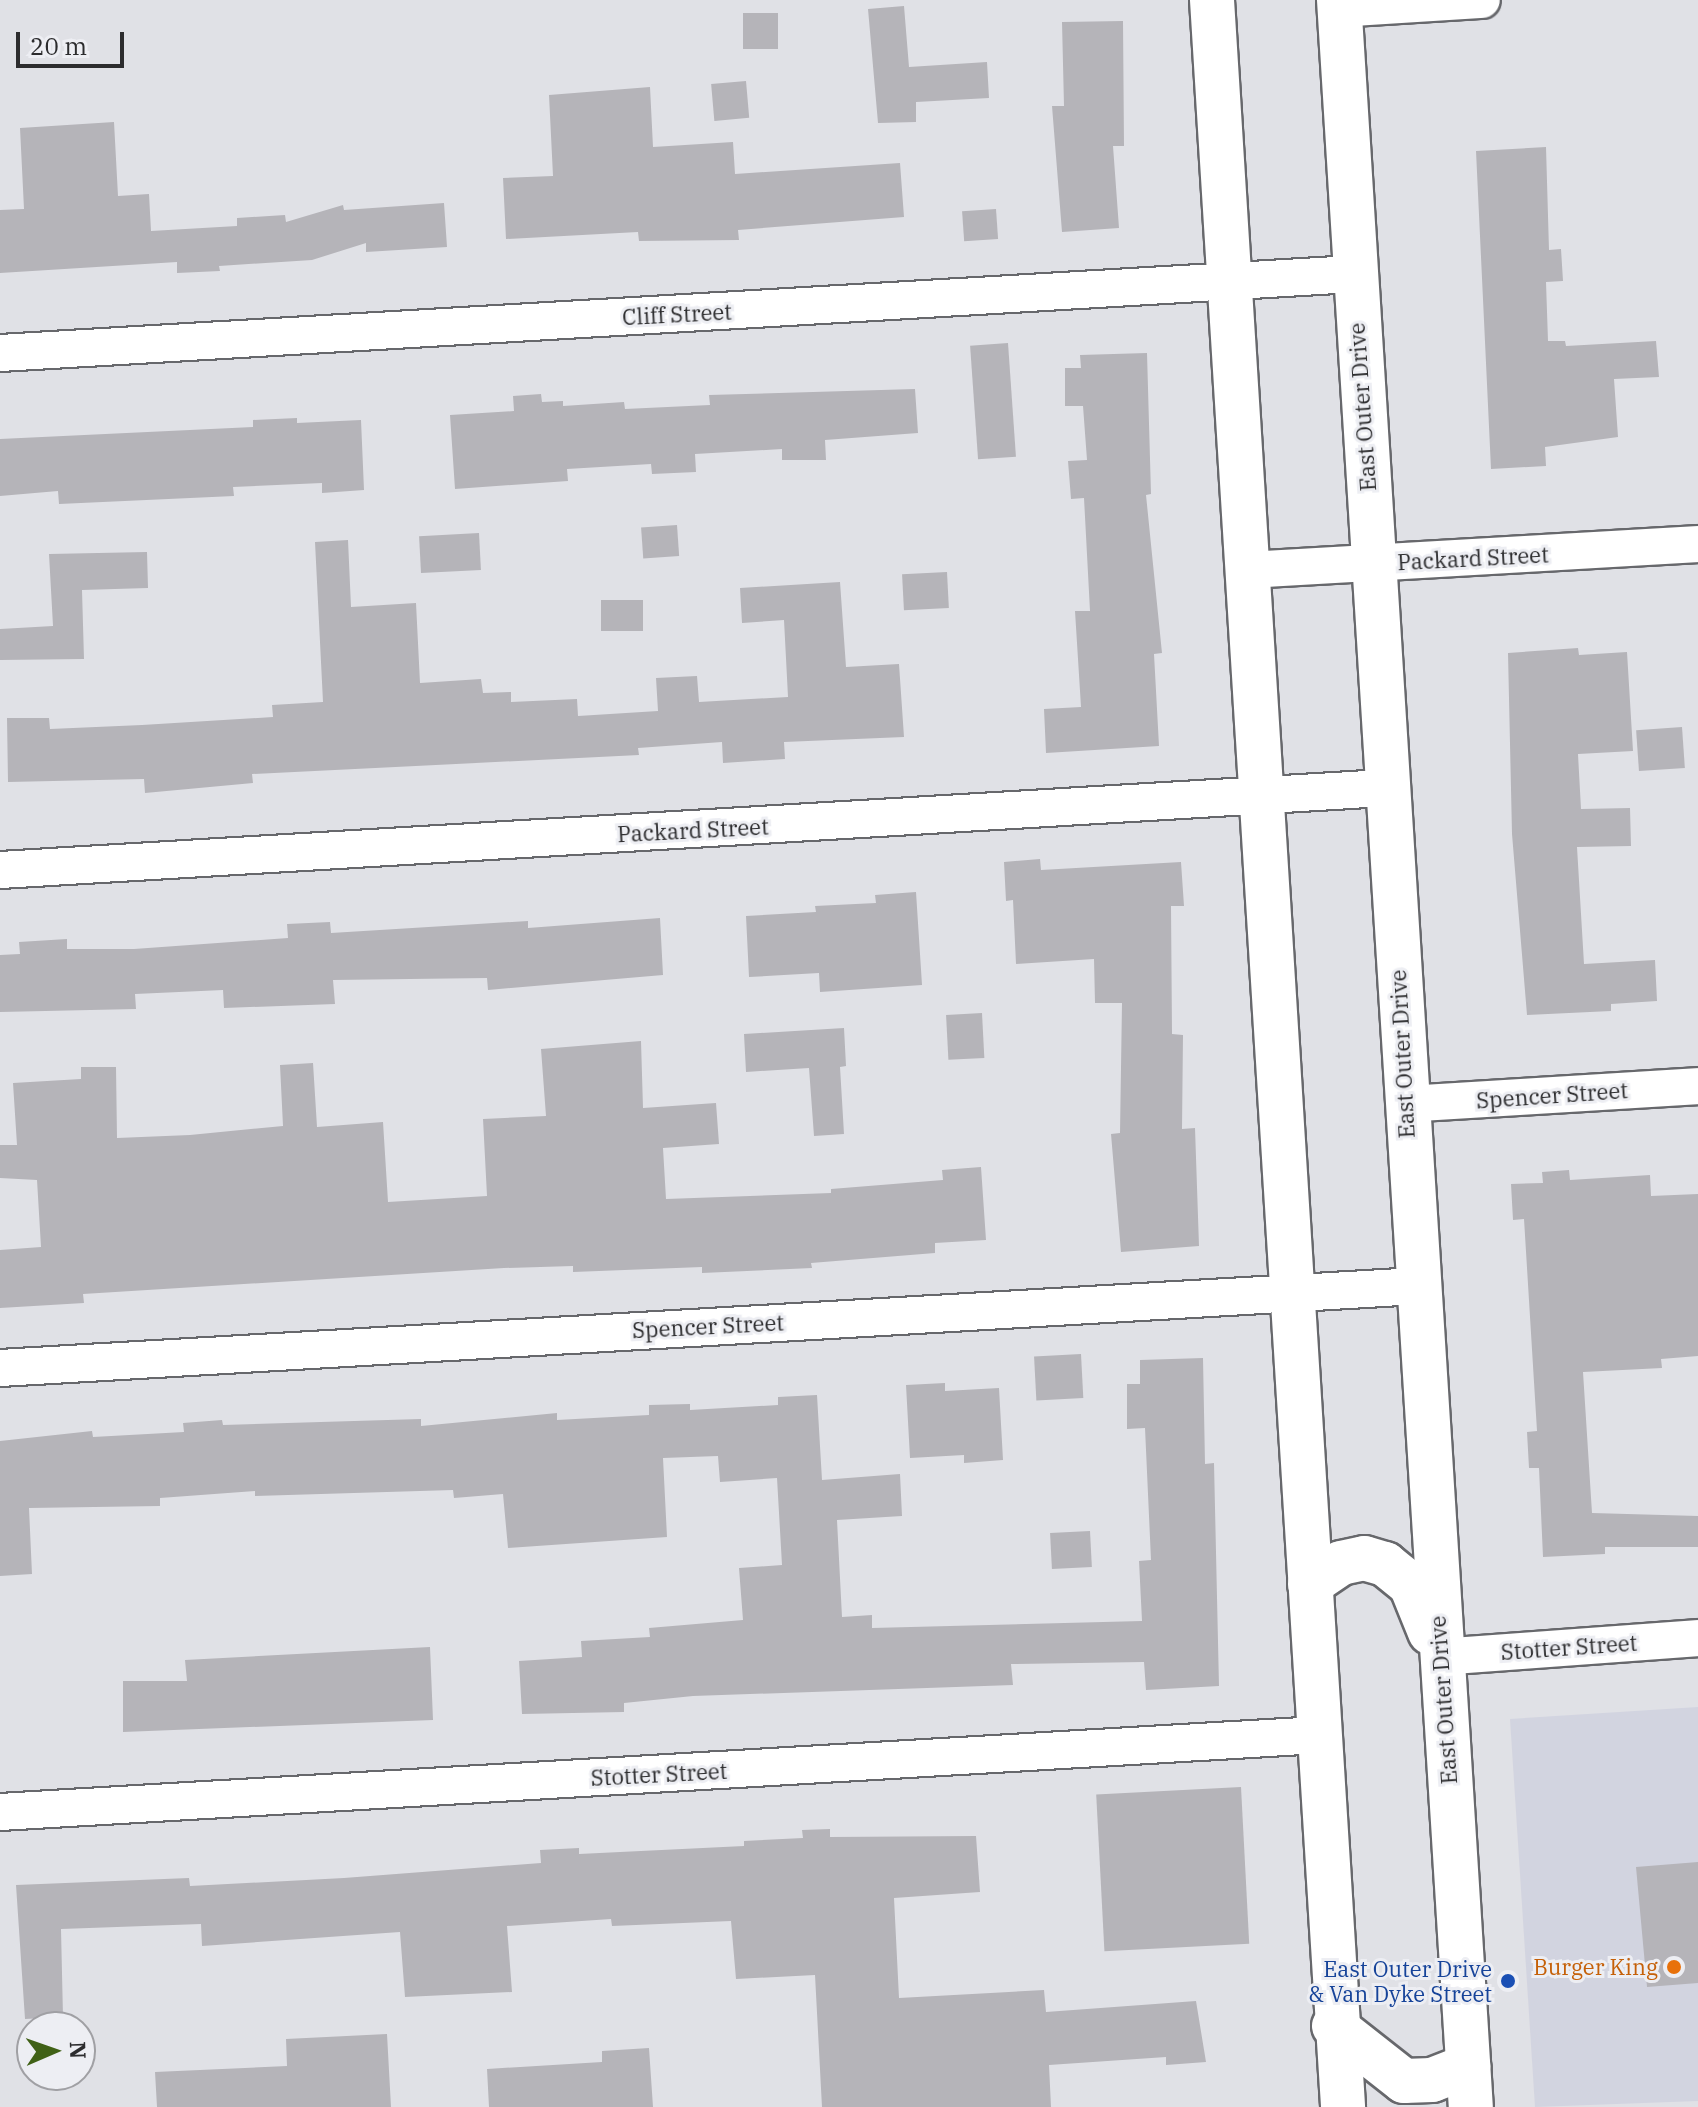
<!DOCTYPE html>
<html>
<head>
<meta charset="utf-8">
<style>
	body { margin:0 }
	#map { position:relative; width:1698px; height:2107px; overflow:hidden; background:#e0e1e6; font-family:"IBM Plex Serif",serif }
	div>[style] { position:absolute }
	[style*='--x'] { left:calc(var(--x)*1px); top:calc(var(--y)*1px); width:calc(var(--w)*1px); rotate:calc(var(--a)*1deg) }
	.built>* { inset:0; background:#d2d4e0 }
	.building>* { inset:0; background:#b5b4b9; transform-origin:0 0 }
	.roads { filter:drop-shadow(2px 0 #67686c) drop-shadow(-2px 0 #67686c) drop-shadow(0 2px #67686c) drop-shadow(0 -2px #67686c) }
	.minor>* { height:36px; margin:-18px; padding:0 18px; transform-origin:18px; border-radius:18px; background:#fff }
	.major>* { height:44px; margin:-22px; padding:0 22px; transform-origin:22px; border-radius:22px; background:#fff }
	.dots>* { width:22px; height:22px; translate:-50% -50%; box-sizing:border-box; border:4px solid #edeef3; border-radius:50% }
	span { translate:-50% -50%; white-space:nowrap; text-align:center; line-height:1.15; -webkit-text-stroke:6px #edeef3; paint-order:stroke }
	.street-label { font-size:22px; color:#2c2c2e }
	.food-label { font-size:22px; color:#c56008 }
	.right { translate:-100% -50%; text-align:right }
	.transit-label { font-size:22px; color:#164399 }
	.north { position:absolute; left:16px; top:2011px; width:80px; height:80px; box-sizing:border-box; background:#edeef3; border:2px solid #a0a0a4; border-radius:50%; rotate:88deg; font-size:22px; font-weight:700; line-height:32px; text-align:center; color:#2c2c2e }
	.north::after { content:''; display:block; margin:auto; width:28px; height:36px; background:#406116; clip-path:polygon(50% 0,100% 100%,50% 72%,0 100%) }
	.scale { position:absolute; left:16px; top:32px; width:108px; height:36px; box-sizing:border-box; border:4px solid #2c2c2e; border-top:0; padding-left:10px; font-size:24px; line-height:28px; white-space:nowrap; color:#2c2c2e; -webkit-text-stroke:6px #edeef3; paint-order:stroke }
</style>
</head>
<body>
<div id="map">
	<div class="built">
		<i style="clip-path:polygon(1698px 1707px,1698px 2101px,1535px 2107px,1510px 1719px)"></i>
	</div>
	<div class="building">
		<i style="clip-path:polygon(904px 6px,909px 67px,987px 62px,989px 98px,916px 102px,916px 122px,878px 123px,868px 9px)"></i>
		<i style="left:743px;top:13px;width:35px;height:36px"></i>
		<i style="clip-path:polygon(1123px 21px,1124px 146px,1113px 146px,1119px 228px,1062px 232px,1052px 106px,1064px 106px,1062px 22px)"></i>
		<i style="left:746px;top:81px;width:37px;height:35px;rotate:85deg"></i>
		<i style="clip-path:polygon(650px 87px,653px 147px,733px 142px,735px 174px,900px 163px,904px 217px,738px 230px,739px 240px,639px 241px,638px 232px,506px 239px,503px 178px,553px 176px,549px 95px)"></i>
		<i style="clip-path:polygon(114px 122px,118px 196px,149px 194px,151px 231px,237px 226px,237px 218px,285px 215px,286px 222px,343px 205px,344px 210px,444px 203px,447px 247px,366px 252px,366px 243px,312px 260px,219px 266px,220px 271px,177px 273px,177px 262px,0 273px,0 210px,24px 209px,20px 128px)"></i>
		<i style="clip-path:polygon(1546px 147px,1549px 250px,1561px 249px,1563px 281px,1546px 282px,1548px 341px,1565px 341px,1566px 346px,1656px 341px,1659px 377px,1614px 379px,1618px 437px,1545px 447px,1546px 466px,1491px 469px,1476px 151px)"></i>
		<i style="left:996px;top:209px;width:30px;height:34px;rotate:86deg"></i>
		<i style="left:1008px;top:343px;width:114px;height:38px;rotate:86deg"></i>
		<i style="clip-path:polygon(1147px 353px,1151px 494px,1146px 495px,1162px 653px,1154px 654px,1159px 746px,1046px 753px,1044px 709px,1081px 707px,1075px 611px,1090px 611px,1084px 498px,1071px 499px,1068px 461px,1087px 460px,1083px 406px,1065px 406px,1065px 368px,1081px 368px,1080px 355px)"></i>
		<i style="clip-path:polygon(915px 389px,918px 433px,825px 440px,826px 460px,782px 460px,782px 449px,695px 454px,696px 472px,652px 474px,651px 464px,567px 469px,568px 481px,455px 489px,450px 415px,514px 411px,513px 396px,541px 394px,542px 402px,563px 401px,563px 406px,624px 402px,625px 409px,710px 405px,709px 395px)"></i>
		<i style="clip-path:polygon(297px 418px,297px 423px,361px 420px,364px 490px,322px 493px,322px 483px,233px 487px,234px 496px,59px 504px,58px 491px,0 496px,0 439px,253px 427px,253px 420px)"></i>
		<i style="left:677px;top:525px;width:31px;height:36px;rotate:86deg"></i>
		<i style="left:479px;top:533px;width:37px;height:60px;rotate:87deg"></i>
		<i style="clip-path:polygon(348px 540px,351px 607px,416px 603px,420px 683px,481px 679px,483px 693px,511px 692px,511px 702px,577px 699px,578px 716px,658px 711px,656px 678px,697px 676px,699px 702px,788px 697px,784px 620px,742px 623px,740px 588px,840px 582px,846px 667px,899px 664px,904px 737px,784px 742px,785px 759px,723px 763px,722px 742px,638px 748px,639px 755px,252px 774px,253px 783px,145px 793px,144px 779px,8px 782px,7px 718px,49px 718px,50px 729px,142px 725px,273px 717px,272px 705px,323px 702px,315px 542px)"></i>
		<i style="clip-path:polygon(147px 552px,148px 588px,82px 590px,84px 659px,0 660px,0 629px,53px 626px,49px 554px)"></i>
		<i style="left:947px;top:572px;width:36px;height:45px;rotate:87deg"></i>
		<i style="left:601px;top:600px;width:42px;height:31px"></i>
		<i style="clip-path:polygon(1578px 648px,1579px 655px,1627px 652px,1633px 751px,1578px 754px,1581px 809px,1630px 808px,1631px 846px,1577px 847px,1584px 964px,1655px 960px,1657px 1001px,1611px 1004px,1611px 1011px,1527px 1015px,1512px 834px,1508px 653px)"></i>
		<i style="left:1682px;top:727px;width:41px;height:46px;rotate:86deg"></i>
		<i style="clip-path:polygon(1040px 859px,1041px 870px,1181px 862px,1184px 906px,1171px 906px,1172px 1034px,1183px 1035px,1182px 1129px,1195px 1128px,1199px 1246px,1121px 1252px,1111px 1134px,1120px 1133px,1122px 1003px,1095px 1003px,1094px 959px,1016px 964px,1013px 900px,1006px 901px,1004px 862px)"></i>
		<i style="clip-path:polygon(916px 892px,922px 985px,820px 992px,819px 973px,749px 977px,746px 916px,816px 912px,815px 906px,876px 903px,875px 895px)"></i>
		<i style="clip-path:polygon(660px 918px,663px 975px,488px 990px,487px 978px,333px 980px,335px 1004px,224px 1008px,223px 990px,135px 994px,136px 1009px,0 1012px,0 955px,20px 954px,19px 942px,67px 939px,67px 949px,134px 949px,288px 938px,287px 924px,330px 922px,331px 933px,528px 921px,528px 928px)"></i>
		<i style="left:982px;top:1013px;width:45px;height:36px;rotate:87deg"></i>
		<i style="clip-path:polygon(844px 1028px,846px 1066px,840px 1067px,844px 1134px,814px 1136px,809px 1068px,746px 1072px,744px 1034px)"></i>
		<i style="clip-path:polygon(641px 1041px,643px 1108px,716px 1103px,719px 1144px,663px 1148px,666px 1199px,831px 1193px,831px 1189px,943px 1180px,942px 1170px,981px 1167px,986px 1240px,935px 1243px,935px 1253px,811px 1263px,812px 1268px,702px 1273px,702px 1267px,573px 1272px,573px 1266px,504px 1268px,83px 1294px,84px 1303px,0 1308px,0 1250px,41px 1247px,37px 1180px,0 1178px,0 1145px,17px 1145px,13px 1083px,81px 1079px,81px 1067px,116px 1067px,117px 1138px,190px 1135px,283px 1126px,280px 1065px,313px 1063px,317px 1127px,383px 1122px,388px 1202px,487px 1196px,483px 1119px,546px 1116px,541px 1049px)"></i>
		<i style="clip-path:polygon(1569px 1170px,1570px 1180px,1650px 1175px,1651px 1196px,1698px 1194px,1698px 1356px,1661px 1359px,1662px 1368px,1583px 1372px,1592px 1513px,1698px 1516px,1698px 1547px,1605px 1547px,1605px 1554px,1543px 1557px,1539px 1468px,1529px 1468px,1527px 1432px,1537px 1431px,1524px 1219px,1513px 1220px,1511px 1184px,1543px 1183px,1542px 1172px)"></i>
		<i style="left:1081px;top:1354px;width:44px;height:47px;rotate:87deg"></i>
		<i style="clip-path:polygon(1203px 1358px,1205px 1464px,1214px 1463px,1219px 1686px,1146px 1690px,1144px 1662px,1011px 1664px,1013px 1685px,693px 1696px,624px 1703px,624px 1712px,522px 1714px,519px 1661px,582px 1657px,581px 1641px,650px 1637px,649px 1628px,743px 1620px,739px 1568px,782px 1565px,777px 1478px,720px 1482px,718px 1456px,663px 1458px,667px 1537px,508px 1548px,503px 1494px,454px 1498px,453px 1490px,255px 1496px,255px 1491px,160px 1498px,160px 1506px,29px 1508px,32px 1574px,0 1576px,0 1441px,92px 1431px,93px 1437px,184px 1432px,183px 1423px,222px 1420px,223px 1425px,421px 1419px,421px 1426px,557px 1413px,557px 1420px,649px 1415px,649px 1405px,690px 1404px,690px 1410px,778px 1405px,778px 1397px,817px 1395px,822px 1480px,900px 1474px,902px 1516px,837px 1520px,842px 1617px,872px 1615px,872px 1628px,1142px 1621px,1139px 1561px,1151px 1560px,1145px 1428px,1127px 1429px,1127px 1384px,1140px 1384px,1140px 1360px)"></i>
		<i style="clip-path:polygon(945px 1383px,945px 1391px,999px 1388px,1003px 1460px,964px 1463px,964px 1455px,910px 1458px,906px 1385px)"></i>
		<i style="left:1090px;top:1531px;width:36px;height:40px;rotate:87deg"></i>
		<i style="clip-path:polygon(430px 1647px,433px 1720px,123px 1732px,123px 1681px,187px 1681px,185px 1660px)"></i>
		<i style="left:1241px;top:1787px;width:157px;height:145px;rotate:87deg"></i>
		<i style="clip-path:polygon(830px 1829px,830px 1837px,976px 1836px,980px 1892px,894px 1898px,899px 1998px,1044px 1990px,1046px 2012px,1196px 2001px,1206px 2062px,1166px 2065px,1166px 2057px,1049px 2065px,1051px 2107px,822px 2107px,815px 1975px,736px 1979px,731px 1921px,612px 1926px,611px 1919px,507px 1926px,512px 1992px,405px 1997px,400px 1932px,202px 1946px,201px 1924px,61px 1929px,63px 2017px,25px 2019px,16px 1885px,189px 1878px,190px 1886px,344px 1878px,541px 1863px,540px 1850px,579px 1848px,579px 1854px,744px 1846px,744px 1841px,803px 1838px,802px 1830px)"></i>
		<i style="clip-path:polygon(1698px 1862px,1698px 1983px,1647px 1987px,1636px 1867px)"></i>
		<i style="clip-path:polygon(387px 2034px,391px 2107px,157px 2107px,155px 2072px,287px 2066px,286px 2039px)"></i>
		<i style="clip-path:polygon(649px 2048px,653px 2107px,489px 2107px,487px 2069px,602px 2062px,602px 2051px)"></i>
	</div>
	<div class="roads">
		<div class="minor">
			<i style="--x:1339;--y:9;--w:143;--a:-3.6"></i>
			<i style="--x:0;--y:353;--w:1355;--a:-3.34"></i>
			<i style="--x:1248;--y:570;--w:451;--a:-3.3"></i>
			<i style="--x:0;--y:870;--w:1388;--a:-3.39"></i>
			<i style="--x:1405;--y:1104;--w:294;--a:-3.5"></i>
			<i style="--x:0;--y:1368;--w:1419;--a:-3.31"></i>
			<i style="--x:1440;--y:1657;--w:259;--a:-4.2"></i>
			<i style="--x:0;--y:1812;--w:1320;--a:-3.34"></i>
		</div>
		<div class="major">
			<i style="--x:1212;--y:0;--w:2111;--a:86.44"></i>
			<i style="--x:1339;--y:0;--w:2111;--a:86.42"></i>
			<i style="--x:1310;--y:1584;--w:37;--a:-34"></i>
			<i style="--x:1341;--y:1563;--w:24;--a:-12"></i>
			<i style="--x:1364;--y:1558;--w:22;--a:16"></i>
			<i style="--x:1385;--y:1564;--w:33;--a:39"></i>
			<i style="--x:1411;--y:1585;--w:51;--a:68"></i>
			<i style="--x:1334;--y:2026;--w:89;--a:38.2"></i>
			<i style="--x:1404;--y:2081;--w:28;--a:-2"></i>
			<i style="--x:1432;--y:2080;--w:39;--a:-21"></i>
		</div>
	</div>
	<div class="dots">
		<i style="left:1674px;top:1967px;background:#e8710a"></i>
		<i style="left:1508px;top:1981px;background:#1a4fb4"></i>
	</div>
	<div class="street-label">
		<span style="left:677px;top:314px;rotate:-3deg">Cliff Street</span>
		<span style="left:1362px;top:407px;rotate:-94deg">East Outer Drive</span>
		<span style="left:1473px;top:558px;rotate:-3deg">Packard Street</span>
		<span style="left:693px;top:830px;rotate:-3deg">Packard Street</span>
		<span style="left:1402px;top:1054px;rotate:-93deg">East Outer Drive</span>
		<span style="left:1552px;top:1095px;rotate:-4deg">Spencer Street</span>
		<span style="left:708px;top:1326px;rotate:-3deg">Spencer Street</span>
		<span style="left:1569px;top:1647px;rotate:-4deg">Stotter Street</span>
		<span style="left:1443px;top:1700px;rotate:-94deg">East Outer Drive</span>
		<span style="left:659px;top:1774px;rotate:-3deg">Stotter Street</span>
	</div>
	<div class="food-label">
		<span class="right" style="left:1658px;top:1967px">Burger King</span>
	</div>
	<div class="transit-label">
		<span class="right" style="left:1492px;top:1981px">East Outer Drive<br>&amp; Van Dyke Street</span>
	</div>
	<div class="north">N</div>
	<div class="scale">20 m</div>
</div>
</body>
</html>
